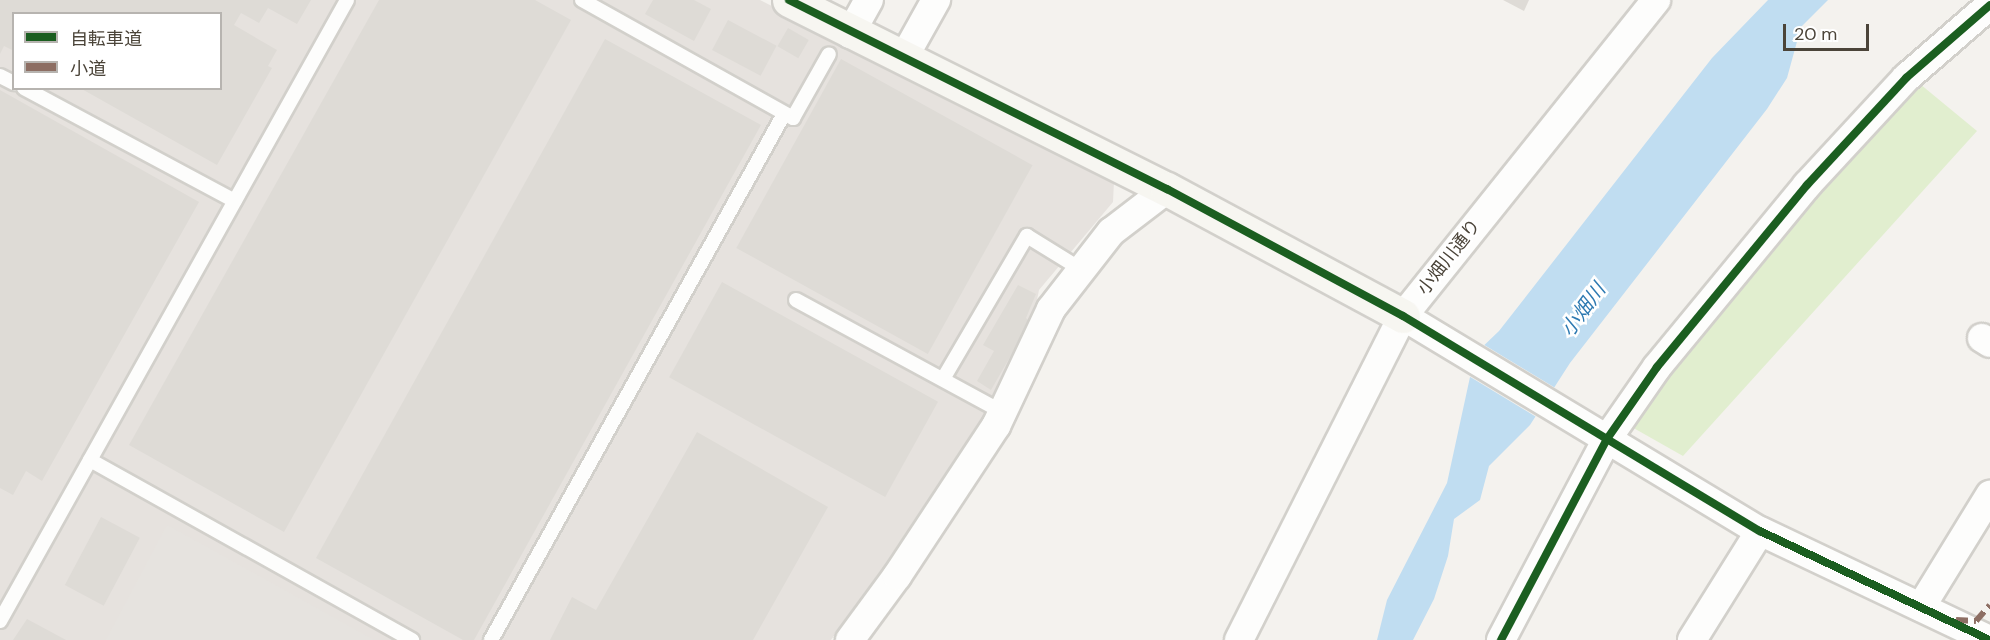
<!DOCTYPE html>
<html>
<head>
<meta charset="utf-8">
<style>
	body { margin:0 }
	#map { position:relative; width:1990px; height:640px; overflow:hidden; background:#f4f2ee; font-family:"DM Sans","Noto Sans JP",sans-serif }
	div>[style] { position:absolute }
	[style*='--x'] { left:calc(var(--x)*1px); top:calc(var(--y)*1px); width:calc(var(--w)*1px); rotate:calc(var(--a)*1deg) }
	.industrial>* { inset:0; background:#e6e2de }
	.green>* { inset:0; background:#e1eecf }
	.parking>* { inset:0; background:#e6e3df }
	.water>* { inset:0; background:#c0ddf1 }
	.pier>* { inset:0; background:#f4f2ee }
	.building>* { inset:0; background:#dedbd6; transform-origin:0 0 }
	.roads { filter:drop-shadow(2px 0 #d2d0cb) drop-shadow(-2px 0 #d2d0cb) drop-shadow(0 2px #d2d0cb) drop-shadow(0 -2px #d2d0cb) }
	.lane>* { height:14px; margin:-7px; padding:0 7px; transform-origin:7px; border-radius:7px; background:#fdfdfc }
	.street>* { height:28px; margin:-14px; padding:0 14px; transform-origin:14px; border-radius:14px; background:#fdfdfc }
	.secondary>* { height:33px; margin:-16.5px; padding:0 16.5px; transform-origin:16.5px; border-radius:16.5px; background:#f7f6f1 }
	.quiet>* { height:6px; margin-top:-3px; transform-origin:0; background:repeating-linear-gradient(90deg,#8d6e63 0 12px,transparent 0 18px) }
	.cycleway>* { height:8px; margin:-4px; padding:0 4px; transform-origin:4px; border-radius:4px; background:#1b5e20 }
	span { translate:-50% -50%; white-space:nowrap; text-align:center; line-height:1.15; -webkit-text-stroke:5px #fff; paint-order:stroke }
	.street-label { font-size:18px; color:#4b4439 }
	.water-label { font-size:20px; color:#2e7ab2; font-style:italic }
	.legend { position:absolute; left:12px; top:12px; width:210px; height:78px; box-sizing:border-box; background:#fff; border:2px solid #b7b4b0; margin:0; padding:8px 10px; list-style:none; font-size:18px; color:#4b4439 }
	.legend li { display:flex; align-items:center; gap:12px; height:30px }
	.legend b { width:30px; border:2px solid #b7b4b0 }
	.scale { position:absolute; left:1783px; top:24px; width:86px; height:27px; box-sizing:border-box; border:3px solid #4b4439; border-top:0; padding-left:8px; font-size:18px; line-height:21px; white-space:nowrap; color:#4b4439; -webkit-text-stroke:4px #fff; paint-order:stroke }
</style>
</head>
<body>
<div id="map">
	<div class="industrial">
		<i style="clip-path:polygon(evenodd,0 0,760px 0,1114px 181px,1113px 202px,1039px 290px,1031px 329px,985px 427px,831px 640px,0 640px,0 0,14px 14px,220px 14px,220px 88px,14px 88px,14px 14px)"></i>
	</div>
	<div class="green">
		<i style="clip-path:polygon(1920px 84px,1977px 131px,1683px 456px,1630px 426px,1811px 202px)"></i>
	</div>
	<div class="parking">
		<i style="clip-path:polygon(167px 525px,374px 640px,106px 640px)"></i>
	</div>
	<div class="water">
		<i style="clip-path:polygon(1768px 0,1828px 0,1801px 27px,1787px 78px,1767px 109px,1570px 363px,1530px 425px,1489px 466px,1480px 500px,1454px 519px,1448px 556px,1434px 599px,1413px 640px,1377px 640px,1387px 600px,1447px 483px,1475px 354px,1499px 331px,1712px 58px)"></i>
	</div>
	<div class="pier">
		<i style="clip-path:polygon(1481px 343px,1557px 389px,1538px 418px,1467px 375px,1472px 352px)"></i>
	</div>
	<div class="building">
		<i style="clip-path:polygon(0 0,311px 0,297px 24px,268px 8px,259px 23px,241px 13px,234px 25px,277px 50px,268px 66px,272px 68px,217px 165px,80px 88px,220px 88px,220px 14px,14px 14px,14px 51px,4px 46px,0 54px)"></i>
		<i style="clip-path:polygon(379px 0,535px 0,571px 20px,284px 532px,129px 445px)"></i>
		<i style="clip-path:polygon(653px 0,694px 0,711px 9px,694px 41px,645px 14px)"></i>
		<i style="clip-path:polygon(1503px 0,1529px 0,1524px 11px)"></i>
		<i style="left:728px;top:20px;width:55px;height:34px;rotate:28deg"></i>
		<i style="left:788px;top:28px;width:24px;height:21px;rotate:30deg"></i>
		<i style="clip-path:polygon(605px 39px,761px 125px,474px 640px,463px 640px,316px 558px)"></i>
		<i style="left:841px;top:59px;width:219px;height:216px;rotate:29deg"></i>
		<i style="clip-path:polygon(0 90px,199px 202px,42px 481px,26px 471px,13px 495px,0 488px)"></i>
		<i style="left:722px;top:282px;width:247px;height:109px;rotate:29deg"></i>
		<i style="clip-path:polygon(1018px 285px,1036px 294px,1026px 318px,1030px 322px,991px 390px,977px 381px,994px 351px,983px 345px)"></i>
		<i style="clip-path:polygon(697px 432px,828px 507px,753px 640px,550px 640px,572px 597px,596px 610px)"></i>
		<i style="left:101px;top:517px;width:44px;height:77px;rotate:28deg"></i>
		<i style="clip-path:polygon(27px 619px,66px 640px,13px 640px)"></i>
	</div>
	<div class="roads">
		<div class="lane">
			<i style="--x:582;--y:0;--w:242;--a:29.2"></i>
			<i style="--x:793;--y:118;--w:73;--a:-60.6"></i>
			<i style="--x:0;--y:76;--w:16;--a:27"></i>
			<i style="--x:24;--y:88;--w:239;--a:28.2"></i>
			<i style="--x:796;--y:300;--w:234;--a:28.5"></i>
			<i style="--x:943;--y:379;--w:166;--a:-59.6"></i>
			<i style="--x:1027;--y:236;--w:65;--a:31.7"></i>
			<i style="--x:90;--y:460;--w:369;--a:29.2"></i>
			<i style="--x:0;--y:621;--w:711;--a:-60.8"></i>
			<i style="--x:491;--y:640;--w:602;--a:-60.88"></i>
		</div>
		<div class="street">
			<i style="--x:850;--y:34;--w:39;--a:-61"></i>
			<i style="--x:903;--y:59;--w:68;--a:-60.8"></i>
			<i style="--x:1403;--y:316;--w:417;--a:31.1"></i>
			<i style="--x:1760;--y:531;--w:255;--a:25.4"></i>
			<i style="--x:1982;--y:338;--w:9;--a:32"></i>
			<i style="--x:1921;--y:607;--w:132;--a:-58.4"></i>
			<i style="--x:850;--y:640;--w:79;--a:-53.7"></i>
			<i style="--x:897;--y:576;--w:180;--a:-56.6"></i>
			<i style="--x:996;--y:426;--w:129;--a:-64.8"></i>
			<i style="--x:1051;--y:309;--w:98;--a:-52.1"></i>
			<i style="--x:1111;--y:232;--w:71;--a:-37.5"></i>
			<i style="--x:1239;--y:640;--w:363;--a:-63.2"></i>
			<i style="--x:1403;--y:316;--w:405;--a:-51.3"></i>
			<i style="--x:1501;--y:640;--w:227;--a:-62.2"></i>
			<i style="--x:1607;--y:439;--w:88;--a:-55.2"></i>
			<i style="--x:1657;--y:367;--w:236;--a:-50.5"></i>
			<i style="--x:1807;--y:185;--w:146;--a:-47.2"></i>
			<i style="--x:1906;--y:78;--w:111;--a:-41"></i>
			<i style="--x:1692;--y:640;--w:128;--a:-58"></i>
		</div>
		<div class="secondary">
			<i style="--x:789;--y:0;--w:423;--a:26.6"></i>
			<i style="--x:1167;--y:189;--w:268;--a:28.3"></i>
		</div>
	</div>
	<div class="quiet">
		<i style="--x:1956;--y:620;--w:20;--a:3"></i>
		<i style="--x:1976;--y:621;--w:21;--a:-49"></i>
	</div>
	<div class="cycleway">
		<i style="--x:789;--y:0;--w:423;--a:26.6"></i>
		<i style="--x:1167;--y:189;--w:268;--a:28.3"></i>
		<i style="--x:1403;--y:316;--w:417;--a:31.1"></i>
		<i style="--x:1760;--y:531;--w:255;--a:25.4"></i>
		<i style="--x:1501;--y:640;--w:227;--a:-62.2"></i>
		<i style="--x:1607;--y:439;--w:88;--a:-55.2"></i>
		<i style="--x:1657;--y:367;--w:236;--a:-50.5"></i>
		<i style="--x:1807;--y:185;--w:146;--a:-47.2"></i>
		<i style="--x:1906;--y:78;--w:111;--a:-41"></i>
	</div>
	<div class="street-label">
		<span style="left:1449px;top:257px;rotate:-52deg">小畑川通り</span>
	</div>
	<div class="water-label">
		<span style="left:1583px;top:310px;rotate:-54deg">小畑川</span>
	</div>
	<ul class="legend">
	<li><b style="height:8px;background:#1b5e20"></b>自転車道</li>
	<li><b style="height:8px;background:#8d6e63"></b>小道</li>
	</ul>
	<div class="scale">20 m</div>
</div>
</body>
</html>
